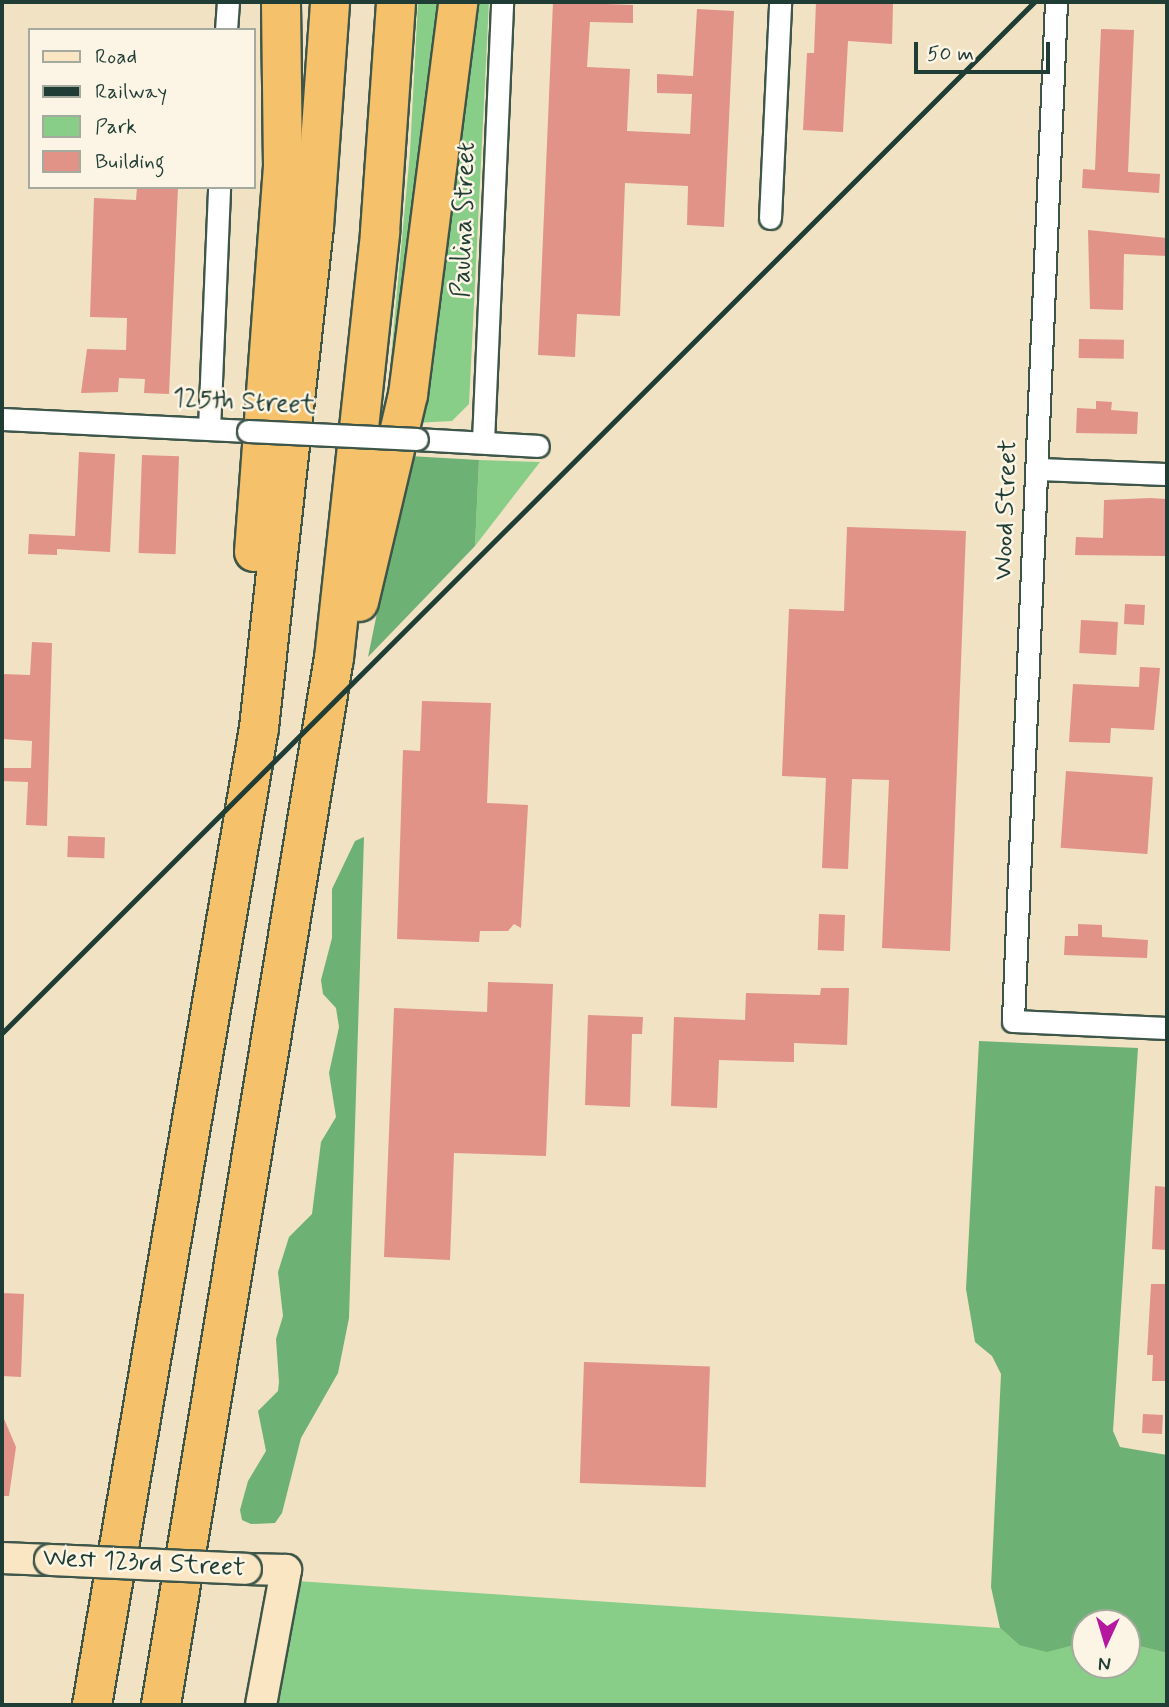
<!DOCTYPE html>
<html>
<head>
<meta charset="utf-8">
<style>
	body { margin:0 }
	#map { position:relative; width:1169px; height:1707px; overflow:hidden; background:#f0e2c3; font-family:Mynerve,sans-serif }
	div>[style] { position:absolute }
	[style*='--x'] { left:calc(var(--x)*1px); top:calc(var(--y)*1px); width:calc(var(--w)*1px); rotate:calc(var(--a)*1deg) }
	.green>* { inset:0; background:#89ce88 }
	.forest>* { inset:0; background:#6eb174 }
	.building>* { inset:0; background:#e09386; transform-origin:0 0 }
	.roads { filter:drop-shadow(2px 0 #3e5649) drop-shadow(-2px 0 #3e5649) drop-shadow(0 2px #3e5649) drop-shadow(0 -2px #3e5649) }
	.street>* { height:21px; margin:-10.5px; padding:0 10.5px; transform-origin:10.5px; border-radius:10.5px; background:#fff }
	.secondary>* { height:30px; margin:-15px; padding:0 15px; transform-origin:15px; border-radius:15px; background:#fbe6c4 }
	.highway>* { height:38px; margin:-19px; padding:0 19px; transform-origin:19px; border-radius:19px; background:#f5c16b }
	.rail>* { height:5px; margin:-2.5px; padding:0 2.5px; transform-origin:2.5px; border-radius:2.5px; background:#1f3d34 }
	.bridges { filter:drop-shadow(2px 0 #3e5649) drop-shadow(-2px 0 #3e5649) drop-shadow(0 2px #3e5649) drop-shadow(0 -2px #3e5649) }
	.street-bridge>* { height:21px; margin:-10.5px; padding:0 10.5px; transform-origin:10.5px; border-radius:10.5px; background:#fff }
	.secondary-bridge>* { height:30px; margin:-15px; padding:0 15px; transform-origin:15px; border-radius:15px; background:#fbe6c4 }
	span { translate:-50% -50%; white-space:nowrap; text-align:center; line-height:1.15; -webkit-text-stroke:5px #fcf5e5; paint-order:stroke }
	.street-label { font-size:26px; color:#1f3d34 }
	.frame { position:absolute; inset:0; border:4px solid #1f3d34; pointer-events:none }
	.legend { position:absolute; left:28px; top:28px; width:228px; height:161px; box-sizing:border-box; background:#fcf5e5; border:2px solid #a4ab9e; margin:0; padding:9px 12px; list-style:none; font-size:21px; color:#1f3d34 }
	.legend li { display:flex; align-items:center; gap:14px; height:35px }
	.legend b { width:35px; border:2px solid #a4ab9e }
	.north { position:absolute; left:1071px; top:1609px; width:70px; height:70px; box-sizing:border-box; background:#fcf5e5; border:2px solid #a4ab9e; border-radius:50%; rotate:184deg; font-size:19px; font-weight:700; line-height:28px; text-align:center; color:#1f3d34 }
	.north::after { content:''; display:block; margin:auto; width:24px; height:32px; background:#b5179e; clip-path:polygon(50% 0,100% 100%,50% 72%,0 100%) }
	.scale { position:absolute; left:914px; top:42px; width:136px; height:32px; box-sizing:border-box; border:4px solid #1f3d34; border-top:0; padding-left:9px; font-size:21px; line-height:24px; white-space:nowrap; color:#1f3d34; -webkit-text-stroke:5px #fcf5e5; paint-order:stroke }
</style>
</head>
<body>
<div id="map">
	<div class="green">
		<i style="clip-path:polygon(418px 2px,450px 2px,385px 422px,410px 152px)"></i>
		<i style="clip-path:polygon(470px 2px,489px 2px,469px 404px,452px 421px,414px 423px)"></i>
		<i style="clip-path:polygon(479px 460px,540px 462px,475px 546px)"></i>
		<i style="clip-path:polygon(296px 1581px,1000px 1628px,1019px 1645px,1085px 1642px,1085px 1665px,1127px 1665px,1127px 1643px,1167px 1653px,1167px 1705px,275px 1705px)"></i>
	</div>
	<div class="forest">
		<i style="clip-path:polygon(409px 456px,479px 460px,475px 546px,368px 657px)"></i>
		<i style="clip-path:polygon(364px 837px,349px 1318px,338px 1373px,301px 1438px,282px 1513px,275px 1523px,251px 1524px,242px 1520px,240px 1510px,248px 1481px,266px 1451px,258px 1411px,278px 1391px,279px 1382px,276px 1339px,283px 1316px,278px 1272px,289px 1237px,312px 1214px,321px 1142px,336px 1117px,329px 1073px,339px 1027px,336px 1008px,323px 994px,321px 980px,332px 938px,332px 889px,355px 841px)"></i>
		<i style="clip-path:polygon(979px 1041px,1138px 1048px,1113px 1431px,1120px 1447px,1167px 1455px,1167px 1653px,1127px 1643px,1127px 1623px,1085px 1623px,1085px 1642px,1047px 1652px,1019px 1645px,1000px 1628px,991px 1587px,1001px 1374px,992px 1356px,975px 1342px,966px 1289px)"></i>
	</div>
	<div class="building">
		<i style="clip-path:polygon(553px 2px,633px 5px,633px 23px,590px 22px,587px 67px,630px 69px,627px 131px,690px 134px,692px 94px,657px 93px,657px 74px,693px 76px,697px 9px,734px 11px,724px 227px,687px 225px,688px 186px,625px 183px,620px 316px,577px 314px,575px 357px,538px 355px)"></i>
		<i style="clip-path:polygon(816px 2px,893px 4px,892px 44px,848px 41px,843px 132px,803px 130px,807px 53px,814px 53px)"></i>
		<i style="clip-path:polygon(1101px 29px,1134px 30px,1128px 172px,1160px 174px,1159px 193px,1082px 188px,1083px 169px,1095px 170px)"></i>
		<i style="clip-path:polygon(137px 187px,178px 187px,169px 394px,144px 393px,145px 379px,119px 378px,118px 392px,81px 393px,87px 349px,126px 350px,127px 318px,90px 317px,94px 198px,136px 200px)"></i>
		<i style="clip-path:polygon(1088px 230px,1167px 238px,1167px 256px,1124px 254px,1123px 310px,1090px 309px)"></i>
		<i style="left:1079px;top:339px;width:45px;height:19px;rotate:1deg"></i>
		<i style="clip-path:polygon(1096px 401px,1112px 402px,1111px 410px,1138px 412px,1137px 434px,1076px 433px,1077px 408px,1096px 409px)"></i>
		<i style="clip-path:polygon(79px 452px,115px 454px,110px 552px,57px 549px,57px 555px,28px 554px,29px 534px,75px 536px)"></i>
		<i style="left:142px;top:455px;width:37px;height:98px;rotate:2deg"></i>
		<i style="clip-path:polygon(1150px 498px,1166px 499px,1165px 556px,1075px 555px,1076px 537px,1103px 538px,1104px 500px)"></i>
		<i style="clip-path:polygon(847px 527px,966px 531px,950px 951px,882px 948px,889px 780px,852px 779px,848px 869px,822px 868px,826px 778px,782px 776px,789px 609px,844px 611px)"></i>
		<i style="left:1125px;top:604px;width:20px;height:20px;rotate:3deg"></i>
		<i style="left:1081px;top:620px;width:37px;height:33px;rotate:3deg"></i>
		<i style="clip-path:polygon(32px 642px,52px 643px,47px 826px,26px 825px,28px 782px,2px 781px,2px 768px,31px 768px,32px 741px,2px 739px,2px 674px,30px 675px)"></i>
		<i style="clip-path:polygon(1140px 667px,1160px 668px,1154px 730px,1111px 728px,1110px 743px,1069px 742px,1073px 684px,1139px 687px)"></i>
		<i style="clip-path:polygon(422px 701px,491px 703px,487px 803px,528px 805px,521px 928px,514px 924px,508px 931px,480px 931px,479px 942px,397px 939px,403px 750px,420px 751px)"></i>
		<i style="left:1066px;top:771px;width:87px;height:77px;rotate:4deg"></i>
		<i style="left:68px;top:836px;width:37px;height:21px;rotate:2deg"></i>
		<i style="left:819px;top:914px;width:26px;height:36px;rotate:2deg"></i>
		<i style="clip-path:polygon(1078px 924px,1102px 925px,1102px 937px,1148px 940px,1147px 958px,1064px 955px,1065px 936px,1078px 936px)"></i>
		<i style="clip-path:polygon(488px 982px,553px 984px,546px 1156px,454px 1153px,450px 1260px,384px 1257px,394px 1008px,487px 1012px)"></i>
		<i style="clip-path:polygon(821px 988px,849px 988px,847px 1045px,794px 1043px,794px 1062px,719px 1060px,717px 1108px,671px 1106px,674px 1017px,745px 1020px,746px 993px,820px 995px)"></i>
		<i style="clip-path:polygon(588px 1015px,643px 1017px,642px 1034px,632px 1034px,630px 1107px,585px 1105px)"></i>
		<i style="clip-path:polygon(1155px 1186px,1167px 1187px,1167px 1250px,1152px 1249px)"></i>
		<i style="clip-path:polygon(1151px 1284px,1167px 1284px,1167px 1381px,1152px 1381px,1153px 1355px,1147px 1355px)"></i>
		<i style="clip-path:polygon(2px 1293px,24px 1294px,21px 1377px,2px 1376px)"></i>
		<i style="left:584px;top:1362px;width:126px;height:121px;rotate:2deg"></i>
		<i style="clip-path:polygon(2px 1414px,16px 1447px,9px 1496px,2px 1496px)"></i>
		<i style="left:1143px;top:1414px;width:20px;height:19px;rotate:3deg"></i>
	</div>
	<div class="roads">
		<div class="street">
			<i style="--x:1056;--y:2;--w:1020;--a:92.42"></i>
			<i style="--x:1013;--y:1021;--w:154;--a:2.6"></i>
			<i style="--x:226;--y:30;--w:28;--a:-86"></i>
			<i style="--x:770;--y:218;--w:216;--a:-87.3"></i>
			<i style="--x:2;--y:419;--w:246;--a:2.8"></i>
			<i style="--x:209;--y:429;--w:242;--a:-87.6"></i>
			<i style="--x:417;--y:439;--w:121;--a:3.3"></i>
			<i style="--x:483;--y:441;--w:439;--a:-87.5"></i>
			<i style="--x:1037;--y:469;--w:130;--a:2.2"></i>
		</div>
		<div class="secondary">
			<i style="--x:2;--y:1558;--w:48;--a:2.4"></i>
			<i style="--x:246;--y:1569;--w:40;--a:1.4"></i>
			<i style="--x:286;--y:1570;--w:137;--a:100.5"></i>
		</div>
		<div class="highway">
			<i style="--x:254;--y:552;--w:386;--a:-85.7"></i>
			<i style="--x:283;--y:167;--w:165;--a:-90.7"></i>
			<i style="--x:359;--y:602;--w:213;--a:-76.7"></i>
			<i style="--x:408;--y:395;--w:396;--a:-82.7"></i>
			<i style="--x:92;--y:1705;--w:991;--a:-80.3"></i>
			<i style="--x:259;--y:728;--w:504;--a:-83.74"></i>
			<i style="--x:314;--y:227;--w:226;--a:-85.9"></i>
			<i style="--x:161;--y:1705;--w:1061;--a:-80.62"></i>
			<i style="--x:334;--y:658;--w:428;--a:-83.8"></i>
			<i style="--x:380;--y:232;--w:231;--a:-86"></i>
		</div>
	</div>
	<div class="rail">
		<i style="--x:2;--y:1033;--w:1459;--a:-44.97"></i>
	</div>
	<div class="bridges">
		<div class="street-bridge">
			<i style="--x:248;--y:431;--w:169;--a:2.7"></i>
		</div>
		<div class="secondary-bridge">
			<i style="--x:50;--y:1560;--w:196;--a:2.6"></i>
		</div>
	</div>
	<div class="street-label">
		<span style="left:465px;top:220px;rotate:-88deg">Paulina Street</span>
		<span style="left:244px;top:403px;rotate:3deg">125th Street</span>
		<span style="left:1007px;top:510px;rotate:-88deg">Wood Street</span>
		<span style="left:144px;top:1564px;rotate:3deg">West 123rd Street</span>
	</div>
	<div class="frame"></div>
	<ul class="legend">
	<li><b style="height:9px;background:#fbe6c4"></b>Road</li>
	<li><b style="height:9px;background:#1f3d34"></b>Railway</li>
	<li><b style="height:19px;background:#89ce88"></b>Park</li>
	<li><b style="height:19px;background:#e09386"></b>Building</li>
	</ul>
	<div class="north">N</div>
	<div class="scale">50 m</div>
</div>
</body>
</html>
